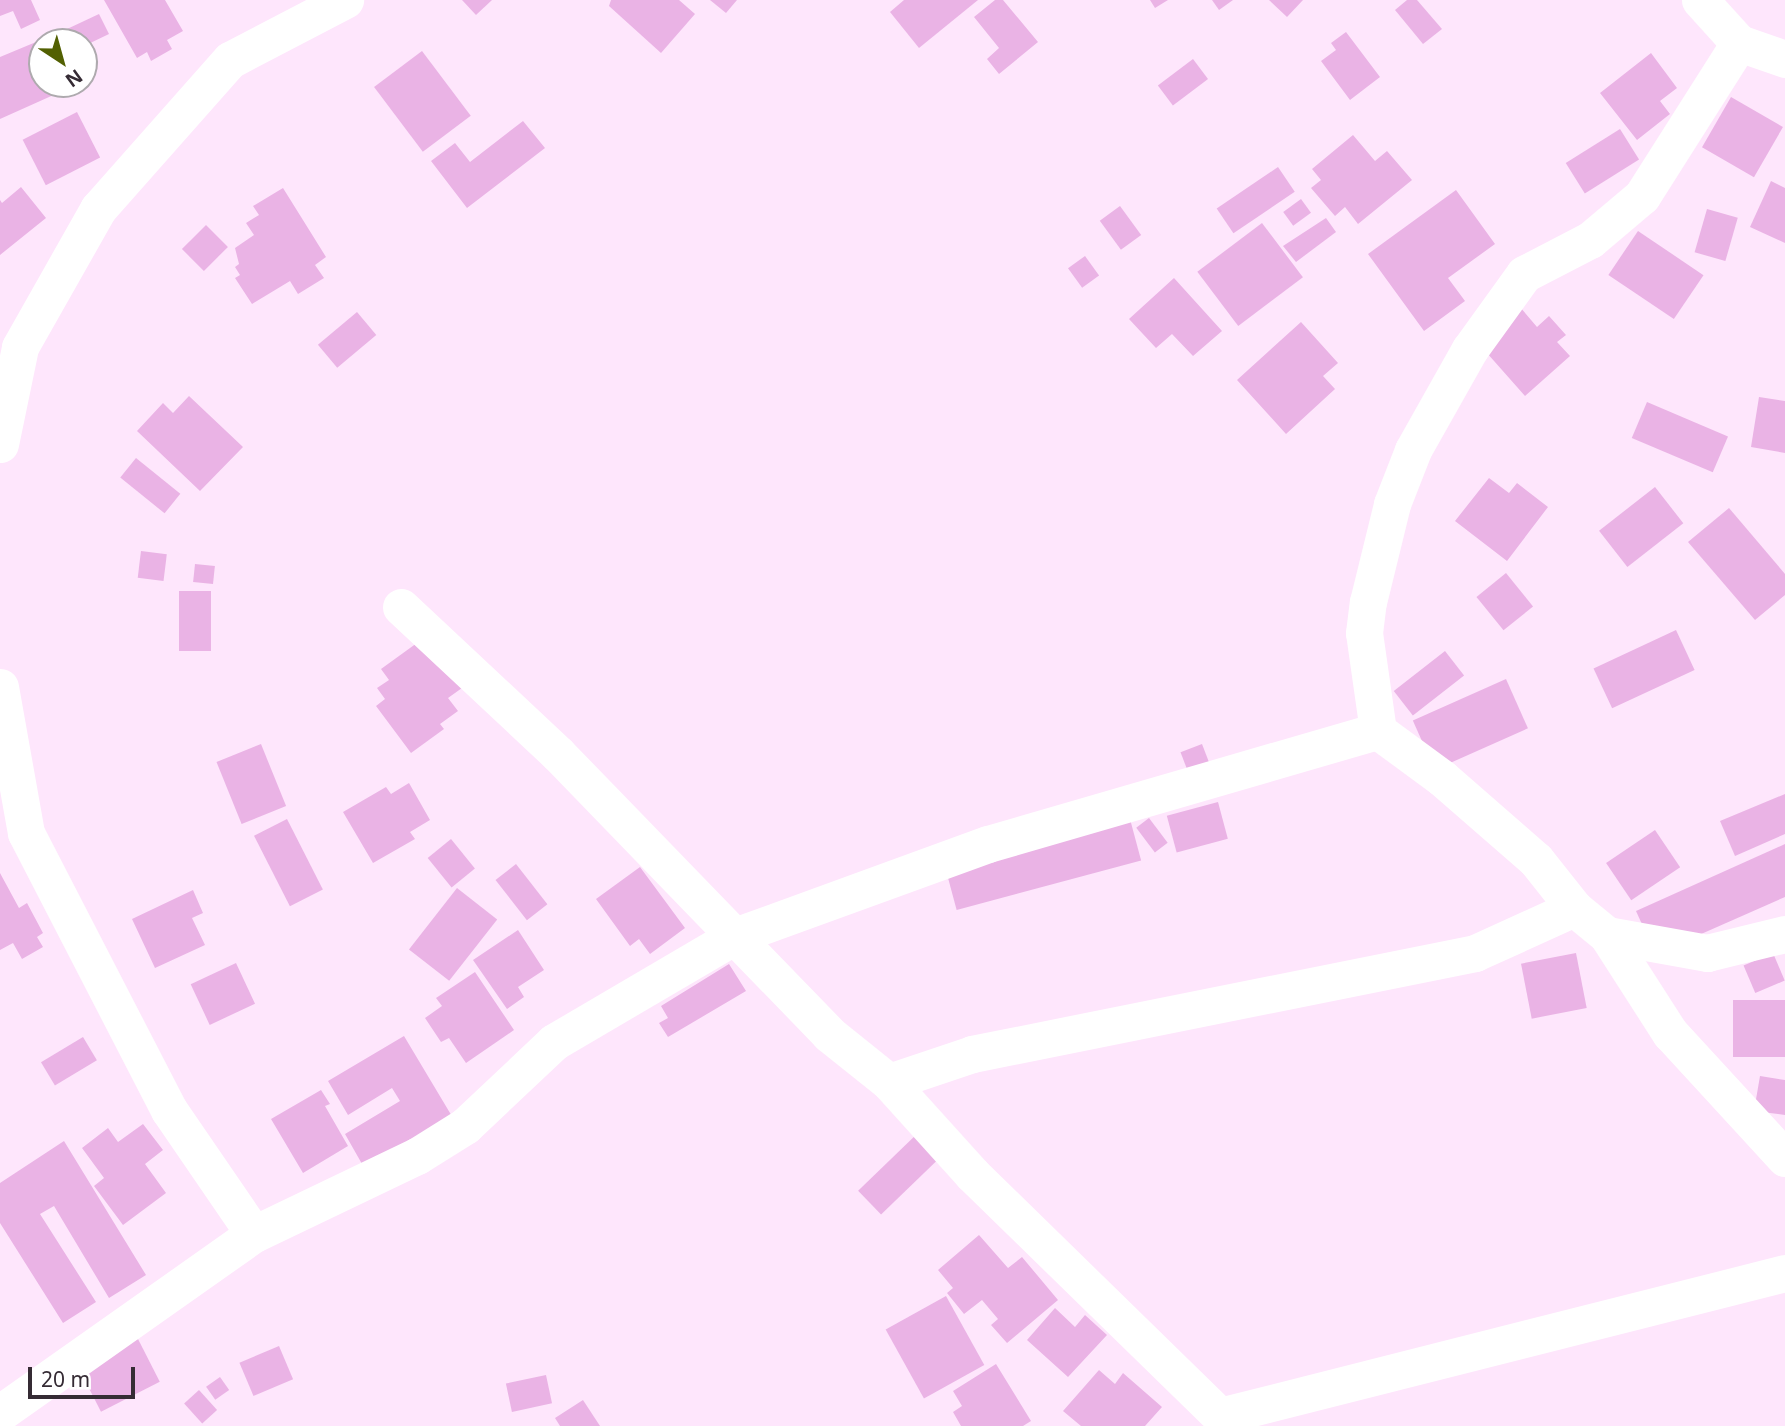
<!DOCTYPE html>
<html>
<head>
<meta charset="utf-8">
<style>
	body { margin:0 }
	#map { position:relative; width:1785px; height:1426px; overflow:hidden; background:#fee6fc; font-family:"Noto Sans",sans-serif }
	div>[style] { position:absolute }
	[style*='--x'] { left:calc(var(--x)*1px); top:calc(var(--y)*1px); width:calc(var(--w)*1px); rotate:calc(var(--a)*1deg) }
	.building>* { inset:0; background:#eab3e5; transform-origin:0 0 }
	.minor>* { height:37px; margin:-18.5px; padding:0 18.5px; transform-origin:18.5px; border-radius:18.5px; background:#fff }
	span { translate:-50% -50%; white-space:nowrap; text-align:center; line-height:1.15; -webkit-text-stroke:6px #fff; paint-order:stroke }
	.north { position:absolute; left:28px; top:28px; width:70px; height:70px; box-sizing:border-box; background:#fff; border:2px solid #aeaaae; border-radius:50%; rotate:144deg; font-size:19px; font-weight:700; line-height:28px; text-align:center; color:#352b34 }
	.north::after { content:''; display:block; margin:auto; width:24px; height:32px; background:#526002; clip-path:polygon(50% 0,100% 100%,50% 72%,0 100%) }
	.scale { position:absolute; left:28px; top:1367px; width:107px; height:32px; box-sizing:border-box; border:4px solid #352b34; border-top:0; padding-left:9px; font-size:21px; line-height:24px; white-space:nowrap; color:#352b34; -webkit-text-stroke:5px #fff; paint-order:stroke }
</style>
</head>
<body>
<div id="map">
	<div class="building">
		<i style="clip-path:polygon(0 0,31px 0,40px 20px,21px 29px,13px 11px,0 16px)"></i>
		<i style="clip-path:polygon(104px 0,165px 0,183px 31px,167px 40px,172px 49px,151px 61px,147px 52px,137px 58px)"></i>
		<i style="clip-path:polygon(462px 0,492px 0,476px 15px)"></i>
		<i style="clip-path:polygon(611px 0,679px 0,695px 14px,661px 53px,609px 6px)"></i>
		<i style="clip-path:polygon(710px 0,737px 0,726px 13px)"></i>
		<i style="clip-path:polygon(904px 0,978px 0,919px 48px,890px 12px)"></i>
		<i style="clip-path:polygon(995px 0,1003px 0,1038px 42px,999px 74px,987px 59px,999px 48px,974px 17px)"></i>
		<i style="clip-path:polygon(1150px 0,1168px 0,1155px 8px)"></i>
		<i style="clip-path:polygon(1212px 0,1233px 0,1219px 10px)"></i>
		<i style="clip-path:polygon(1269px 0,1303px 0,1287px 17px)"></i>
		<i style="clip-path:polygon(1407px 0,1417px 0,1442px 29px,1423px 44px,1395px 10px)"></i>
		<i style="clip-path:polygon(99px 14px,109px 34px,84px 46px,84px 42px,53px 42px,50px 37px)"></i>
		<i style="clip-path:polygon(1346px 32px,1380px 77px,1350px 100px,1321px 61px,1336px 50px,1331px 43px)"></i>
		<i style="clip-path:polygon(36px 42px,42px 56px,42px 84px,55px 84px,58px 93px,0 119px,0 57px)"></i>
		<i style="left:422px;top:51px;width:81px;height:60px;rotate:53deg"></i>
		<i style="clip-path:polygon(1651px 53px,1677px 88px,1660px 101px,1670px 114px,1637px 140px,1600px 93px)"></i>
		<i style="left:1193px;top:59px;width:25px;height:44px;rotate:53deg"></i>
		<i style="left:1731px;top:97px;width:60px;height:58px;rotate:30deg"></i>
		<i style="left:77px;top:112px;width:51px;height:61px;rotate:63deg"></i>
		<i style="clip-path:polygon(523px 121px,545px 148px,467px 208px,431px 161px,455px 143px,470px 162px)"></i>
		<i style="left:1620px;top:129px;width:36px;height:64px;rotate:58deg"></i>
		<i style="clip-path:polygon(1353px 135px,1375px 161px,1387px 151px,1412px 180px,1358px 224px,1345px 207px,1335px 216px,1311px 188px,1321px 180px,1312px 169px)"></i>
		<i style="left:1278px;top:167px;width:30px;height:74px;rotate:56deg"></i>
		<i style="clip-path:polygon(1771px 181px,1785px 188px,1785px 243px,1750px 227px)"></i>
		<i style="clip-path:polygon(21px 187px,46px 218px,0 255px,0 200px,2px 203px)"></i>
		<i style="clip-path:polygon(283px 188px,326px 257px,315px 265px,324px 278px,298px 294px,290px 281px,252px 304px,235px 278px,240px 275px,235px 267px,239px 264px,235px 248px,254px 235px,246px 223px,259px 215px,253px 206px)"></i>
		<i style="clip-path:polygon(1456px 190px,1495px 244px,1448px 278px,1465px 301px,1424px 331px,1368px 254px)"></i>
		<i style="left:1301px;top:199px;width:17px;height:22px;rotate:54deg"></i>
		<i style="left:1120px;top:206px;width:36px;height:25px;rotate:54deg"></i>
		<i style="left:1707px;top:209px;width:32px;height:45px;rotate:16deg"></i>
		<i style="clip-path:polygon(1326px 218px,1336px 232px,1296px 262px,1283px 246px)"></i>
		<i style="left:1262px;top:223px;width:68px;height:81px;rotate:53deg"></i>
		<i style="left:206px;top:225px;width:31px;height:34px;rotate:45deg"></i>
		<i style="left:1638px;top:231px;width:79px;height:53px;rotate:34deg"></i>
		<i style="left:1085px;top:256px;width:24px;height:21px;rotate:54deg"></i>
		<i style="clip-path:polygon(1174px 278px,1222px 331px,1193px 356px,1172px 334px,1156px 348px,1129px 319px)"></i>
		<i style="clip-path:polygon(1520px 307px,1537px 327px,1549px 316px,1566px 335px,1557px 342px,1570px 356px,1525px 396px,1479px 344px)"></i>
		<i style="left:357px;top:312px;width:30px;height:51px;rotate:50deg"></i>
		<i style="clip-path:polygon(1301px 322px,1338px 363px,1323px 376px,1335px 389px,1286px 434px,1237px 380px)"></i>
		<i style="clip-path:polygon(189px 396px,243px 447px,200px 491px,137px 431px,163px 403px,173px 413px)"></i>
		<i style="clip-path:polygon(1759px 397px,1785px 401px,1785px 453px,1751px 447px)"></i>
		<i style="left:1647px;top:402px;width:88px;height:39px;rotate:23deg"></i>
		<i style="left:136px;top:458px;width:57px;height:25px;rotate:39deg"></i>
		<i style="clip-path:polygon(1489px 478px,1509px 493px,1517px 483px,1548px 507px,1507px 561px,1455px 521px)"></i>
		<i style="left:1655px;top:487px;width:46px;height:71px;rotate:52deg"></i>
		<i style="clip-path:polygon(1729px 508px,1785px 574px,1785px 595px,1755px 620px,1688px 542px)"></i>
		<i style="left:141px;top:551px;width:26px;height:27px;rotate:7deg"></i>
		<i style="left:195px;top:564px;width:20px;height:18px;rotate:6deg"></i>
		<i style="left:1506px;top:573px;width:43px;height:38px;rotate:51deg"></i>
		<i style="left:179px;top:591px;width:32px;height:60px"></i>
		<i style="left:1676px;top:630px;width:44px;height:91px;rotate:65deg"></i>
		<i style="clip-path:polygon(428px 635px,469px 683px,448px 698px,458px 711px,440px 724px,444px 729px,411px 753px,376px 706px,385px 699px,377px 688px,389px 680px,381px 669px)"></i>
		<i style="left:1445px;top:651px;width:31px;height:65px;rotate:52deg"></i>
		<i style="left:1506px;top:679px;width:54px;height:102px;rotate:66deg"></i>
		<i style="left:261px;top:744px;width:67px;height:48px;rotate:68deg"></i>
		<i style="left:1202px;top:744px;width:25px;height:23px;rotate:69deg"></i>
		<i style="clip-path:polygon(409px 783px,430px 820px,410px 832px,415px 839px,373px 863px,343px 812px,386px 787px,391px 794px)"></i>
		<i style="clip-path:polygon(1785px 794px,1785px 834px,1735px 856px,1720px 821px)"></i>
		<i style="left:1218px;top:802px;width:38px;height:53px;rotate:75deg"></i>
		<i style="left:1149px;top:818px;width:31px;height:16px;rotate:53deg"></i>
		<i style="left:287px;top:819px;width:79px;height:37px;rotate:63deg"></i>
		<i style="left:1130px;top:819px;width:43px;height:191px;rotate:75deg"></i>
		<i style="left:1655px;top:830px;width:45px;height:59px;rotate:56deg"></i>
		<i style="left:451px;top:839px;width:38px;height:30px;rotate:51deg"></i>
		<i style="clip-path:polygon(1785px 844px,1785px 897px,1683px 942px,1650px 942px,1636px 911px)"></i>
		<i style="left:516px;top:864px;width:51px;height:26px;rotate:52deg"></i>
		<i style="clip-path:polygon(640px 867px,685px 928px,650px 954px,639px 939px,630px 946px,596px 899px)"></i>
		<i style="clip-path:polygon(0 873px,19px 908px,27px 903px,43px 933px,37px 937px,43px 947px,22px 959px,13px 943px,0 950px)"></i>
		<i style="left:457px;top:888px;width:51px;height:78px;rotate:38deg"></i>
		<i style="clip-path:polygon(193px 890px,203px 913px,192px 918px,205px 945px,155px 968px,132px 919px)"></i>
		<i style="clip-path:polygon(518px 930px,544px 970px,518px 987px,524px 997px,507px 1009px,473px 960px)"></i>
		<i style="left:1576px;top:953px;width:56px;height:56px;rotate:79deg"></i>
		<i style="left:1773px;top:953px;width:30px;height:32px;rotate:67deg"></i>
		<i style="left:236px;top:963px;width:45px;height:50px;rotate:65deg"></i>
		<i style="clip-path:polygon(729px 964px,746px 991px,668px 1037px,659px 1023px,668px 1018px,661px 1006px)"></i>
		<i style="clip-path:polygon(475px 972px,514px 1030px,466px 1063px,449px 1038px,441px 1042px,425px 1018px,442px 1006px,436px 998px)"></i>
		<i style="left:1733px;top:1000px;width:52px;height:57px"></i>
		<i style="clip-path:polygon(404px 1036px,453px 1118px,366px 1171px,345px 1134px,400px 1101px,392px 1088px,348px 1115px,328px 1081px)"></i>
		<i style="left:83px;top:1037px;width:27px;height:49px;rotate:59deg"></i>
		<i style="clip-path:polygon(1760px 1076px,1785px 1080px,1785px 1115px,1754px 1111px)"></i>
		<i style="clip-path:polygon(321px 1090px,330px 1104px,325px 1106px,348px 1146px,303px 1173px,271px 1119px)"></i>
		<i style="clip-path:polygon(143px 1124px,163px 1150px,145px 1164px,166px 1193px,123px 1225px,94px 1186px,104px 1178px,82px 1148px,108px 1128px,118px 1142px)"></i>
		<i style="left:920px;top:1131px;width:33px;height:86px;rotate:46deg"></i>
		<i style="clip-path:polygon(64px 1141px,146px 1275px,109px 1298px,54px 1206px,40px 1214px,96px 1302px,63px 1323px,0 1223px,0 1183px)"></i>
		<i style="clip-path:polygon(979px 1235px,1008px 1268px,1022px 1257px,1058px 1300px,1007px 1343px,991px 1325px,998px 1319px,982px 1300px,964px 1314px,947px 1293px,953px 1288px,938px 1270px)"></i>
		<i style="left:946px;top:1296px;width:79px;height:69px;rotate:61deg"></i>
		<i style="clip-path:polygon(1055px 1308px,1075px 1327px,1085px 1315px,1107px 1335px,1068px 1377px,1027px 1340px)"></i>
		<i style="left:138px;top:1339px;width:48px;height:66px;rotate:63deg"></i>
		<i style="left:279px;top:1346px;width:36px;height:43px;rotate:67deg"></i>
		<i style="clip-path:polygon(996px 1364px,1031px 1421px,1023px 1426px,961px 1426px,953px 1412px,962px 1406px,953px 1391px)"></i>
		<i style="clip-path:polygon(1099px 1370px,1115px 1384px,1123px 1373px,1162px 1407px,1145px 1426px,1081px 1426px,1063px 1411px)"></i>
		<i style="left:546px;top:1375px;width:29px;height:41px;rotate:78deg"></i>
		<i style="left:220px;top:1377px;width:16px;height:17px;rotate:55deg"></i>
		<i style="left:199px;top:1390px;width:27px;height:20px;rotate:48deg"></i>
		<i style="clip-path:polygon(583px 1400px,600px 1426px,560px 1426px,555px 1418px)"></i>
	</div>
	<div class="minor">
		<i style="--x:1700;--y:0;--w:58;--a:47.8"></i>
		<i style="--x:1739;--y:43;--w:49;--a:19.2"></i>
		<i style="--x:0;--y:444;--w:99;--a:-78.3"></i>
		<i style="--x:20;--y:347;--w:159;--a:-60.5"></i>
		<i style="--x:98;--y:209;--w:199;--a:-48.5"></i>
		<i style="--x:230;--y:60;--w:130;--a:-27.6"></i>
		<i style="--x:401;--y:607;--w:215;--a:43.1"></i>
		<i style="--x:558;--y:754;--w:390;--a:45.9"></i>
		<i style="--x:829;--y:1034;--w:77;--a:38.7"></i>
		<i style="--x:889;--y:1082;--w:124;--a:47.9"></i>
		<i style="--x:972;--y:1174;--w:361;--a:44.3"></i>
		<i style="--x:0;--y:687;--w:148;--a:79.9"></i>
		<i style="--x:26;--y:833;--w:312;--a:62.7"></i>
		<i style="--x:169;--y:1110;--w:150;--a:55.6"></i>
		<i style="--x:1378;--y:731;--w:99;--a:-98.1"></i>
		<i style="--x:1364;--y:633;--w:31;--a:-83"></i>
		<i style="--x:1368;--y:602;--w:101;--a:-76.2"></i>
		<i style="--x:1392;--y:504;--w:58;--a:-68.7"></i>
		<i style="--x:1413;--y:450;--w:116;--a:-60.6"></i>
		<i style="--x:1470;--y:349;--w:92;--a:-54.2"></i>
		<i style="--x:1524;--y:274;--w:74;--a:-27.3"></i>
		<i style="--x:1590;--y:240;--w:68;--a:-40.2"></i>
		<i style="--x:1642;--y:196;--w:181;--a:-57.6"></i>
		<i style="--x:1607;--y:935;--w:117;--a:57.3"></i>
		<i style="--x:1670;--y:1033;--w:170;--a:47.4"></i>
		<i style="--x:889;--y:1082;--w:88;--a:-18.6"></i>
		<i style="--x:972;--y:1054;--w:513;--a:-11.35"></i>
		<i style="--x:1475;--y:953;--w:109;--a:-24.4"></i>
		<i style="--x:0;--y:1413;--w:311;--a:-35.2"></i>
		<i style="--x:254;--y:1234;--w:181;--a:-25.6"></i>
		<i style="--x:417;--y:1156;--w:57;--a:-32"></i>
		<i style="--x:465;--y:1126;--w:122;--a:-43.3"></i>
		<i style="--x:554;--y:1042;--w:210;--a:-30.4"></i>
		<i style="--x:735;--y:936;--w:269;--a:-20"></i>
		<i style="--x:988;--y:844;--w:406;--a:-16.2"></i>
		<i style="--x:1378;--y:731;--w:79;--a:36.3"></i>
		<i style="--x:1442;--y:778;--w:125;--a:41.1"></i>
		<i style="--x:1536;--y:860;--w:61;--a:51.6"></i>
		<i style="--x:1574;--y:908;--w:43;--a:39.3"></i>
		<i style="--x:1607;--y:935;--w:102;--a:10.2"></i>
		<i style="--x:1707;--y:953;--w:80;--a:-13.7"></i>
		<i style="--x:1220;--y:1416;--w:583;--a:-14.2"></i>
	</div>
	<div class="north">N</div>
	<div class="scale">20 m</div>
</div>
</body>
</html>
